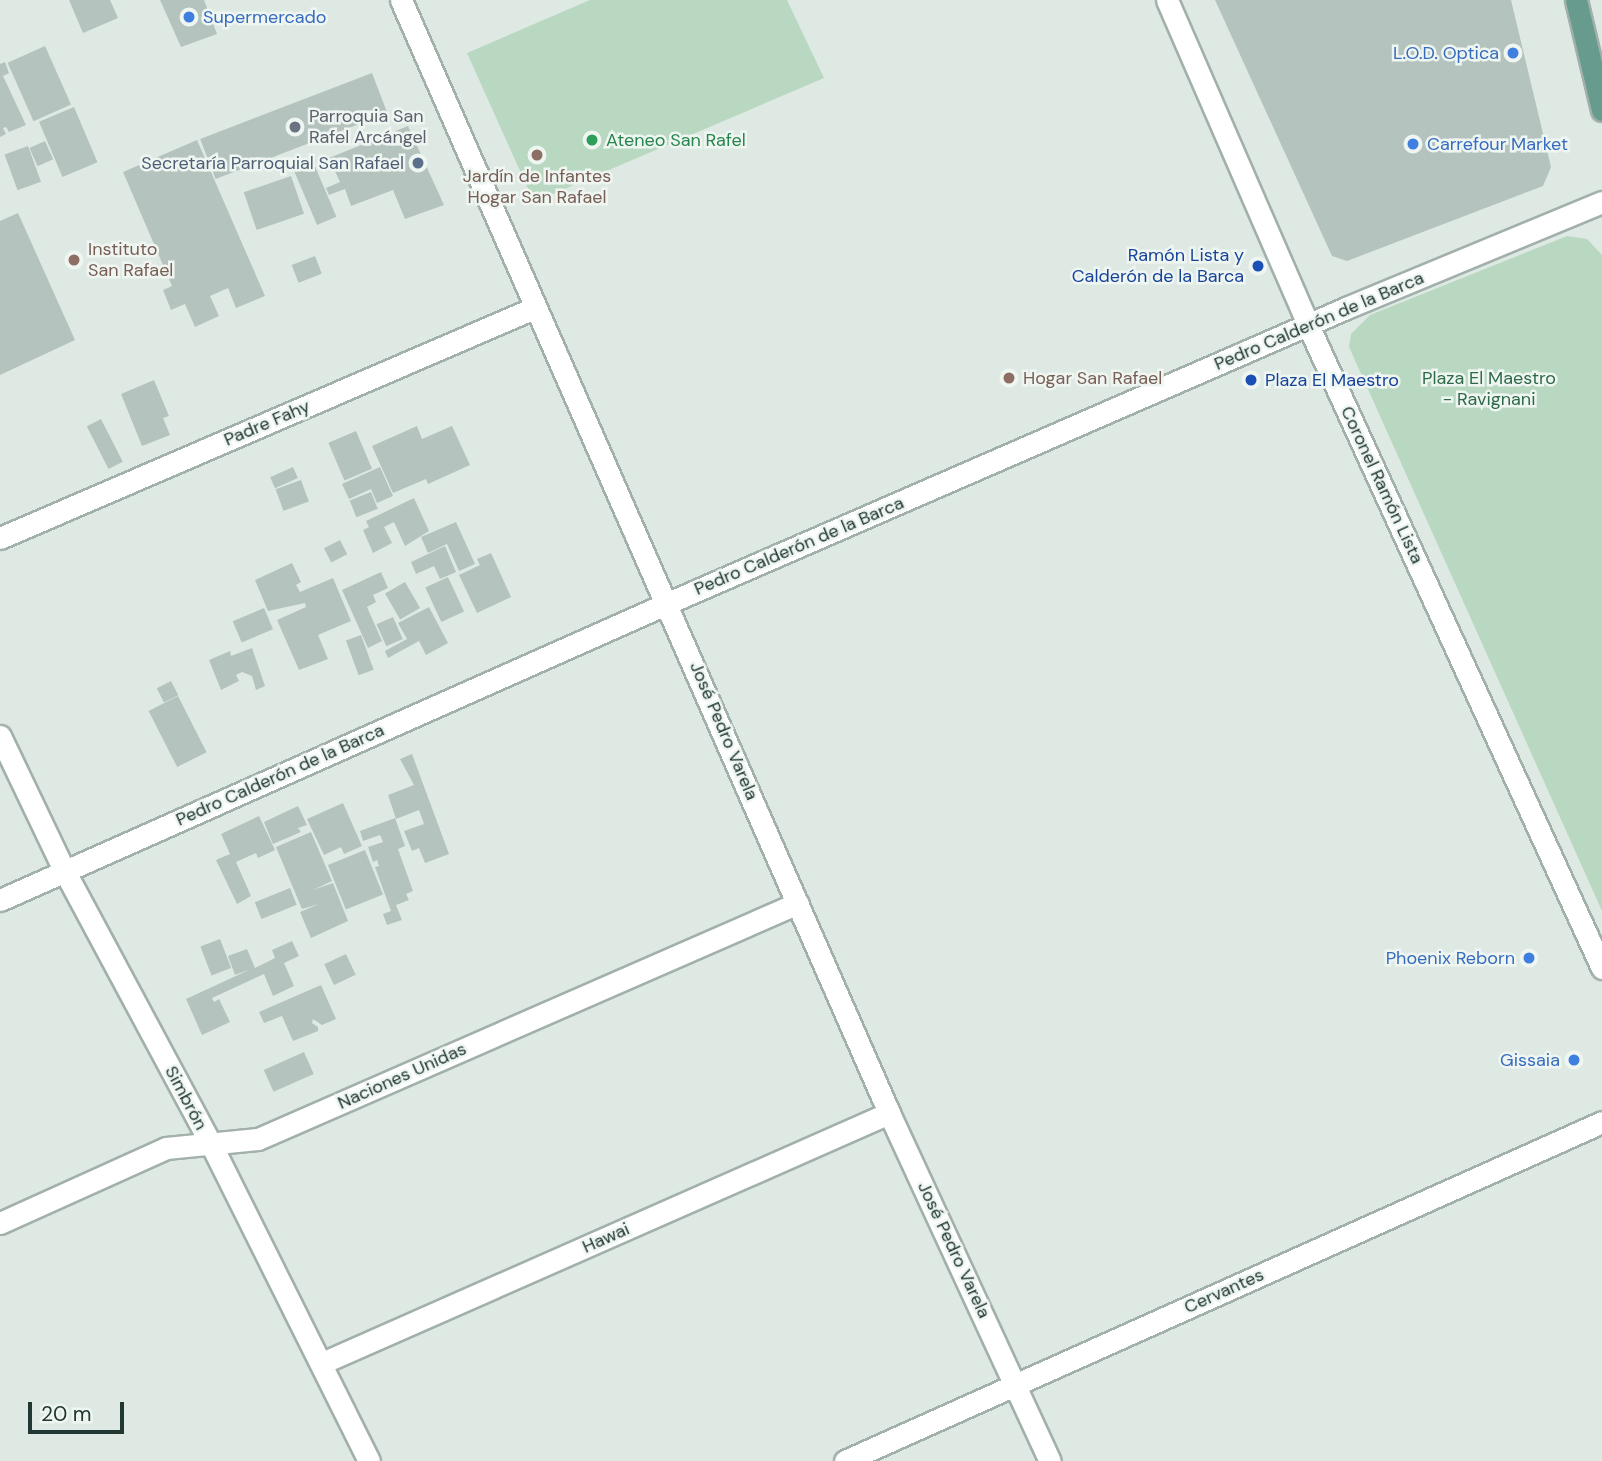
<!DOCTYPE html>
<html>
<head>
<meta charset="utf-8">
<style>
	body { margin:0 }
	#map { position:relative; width:1602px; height:1461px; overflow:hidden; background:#dfe9e4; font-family:"DM Sans",sans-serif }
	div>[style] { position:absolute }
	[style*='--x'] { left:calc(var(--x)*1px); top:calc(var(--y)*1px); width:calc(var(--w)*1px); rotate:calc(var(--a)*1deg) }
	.green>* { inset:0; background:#b9d8c2 }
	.building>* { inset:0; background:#b4c3bd; transform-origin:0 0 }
	.roads { filter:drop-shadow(2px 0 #a2b0ab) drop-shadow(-2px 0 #a2b0ab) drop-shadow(0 2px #a2b0ab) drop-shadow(0 -2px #a2b0ab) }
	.minor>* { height:21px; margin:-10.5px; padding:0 10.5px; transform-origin:10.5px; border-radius:10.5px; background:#fff }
	.major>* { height:21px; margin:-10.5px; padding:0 10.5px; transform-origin:10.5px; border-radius:10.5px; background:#679b8e }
	.dots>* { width:19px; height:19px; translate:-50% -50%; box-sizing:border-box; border:4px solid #eff6f2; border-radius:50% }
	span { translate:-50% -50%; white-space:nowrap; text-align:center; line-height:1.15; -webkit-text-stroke:5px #eff6f2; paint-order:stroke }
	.shop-label { font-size:18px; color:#366cbe }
	.left { translate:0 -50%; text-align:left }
	.right { translate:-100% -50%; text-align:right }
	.worship-label { font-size:18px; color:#5b616d }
	.leisure-label { font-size:18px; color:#27864d }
	.service-label { font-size:18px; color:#4e5e75 }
	.education-label { font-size:18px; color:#785e54 }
	.transit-label { font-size:18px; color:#164399 }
	.street-label { font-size:18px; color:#213731 }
	.park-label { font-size:18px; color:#2f6a47 }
	.scale { position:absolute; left:28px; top:1402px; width:96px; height:32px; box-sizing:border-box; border:4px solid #213731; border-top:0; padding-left:9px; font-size:21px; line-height:24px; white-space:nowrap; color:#213731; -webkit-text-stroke:5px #eff6f2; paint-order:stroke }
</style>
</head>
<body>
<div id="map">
	<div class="green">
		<i style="clip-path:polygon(590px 0,787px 0,824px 78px,534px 202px,467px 53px)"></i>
		<i style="clip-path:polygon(1567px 236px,1587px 239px,1602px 255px,1602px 911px,1349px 347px,1351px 334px,1370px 315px)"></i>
	</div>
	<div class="building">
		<i style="clip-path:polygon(69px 0,110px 0,118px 18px,83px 33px)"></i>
		<i style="clip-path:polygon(160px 0,204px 0,217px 34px,181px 47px)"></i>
		<i style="clip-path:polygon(1215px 0,1511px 0,1551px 167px,1543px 186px,1347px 261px,1332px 256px)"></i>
		<i style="left:45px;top:46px;width:64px;height:41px;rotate:66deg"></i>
		<i style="clip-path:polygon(5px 62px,9px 73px,3px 76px,26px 125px,9px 132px,6px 127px,3px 128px,6px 134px,0 137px,0 64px)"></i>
		<i style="left:372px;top:73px;width:43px;height:184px;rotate:69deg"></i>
		<i style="left:74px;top:107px;width:60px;height:38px;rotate:67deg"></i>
		<i style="clip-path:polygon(408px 126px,444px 205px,405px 219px,393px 190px,351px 206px,345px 189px,329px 195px,326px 188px,340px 182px,329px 158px)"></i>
		<i style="clip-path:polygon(197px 140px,265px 296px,236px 308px,228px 288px,210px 296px,219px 316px,195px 327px,185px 304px,171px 310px,163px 290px,172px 286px,123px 172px)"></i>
		<i style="left:45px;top:141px;width:20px;height:17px;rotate:66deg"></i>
		<i style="left:28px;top:146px;width:38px;height:25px;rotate:70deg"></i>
		<i style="left:311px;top:157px;width:65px;height:21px;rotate:67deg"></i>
		<i style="left:291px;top:176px;width:40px;height:50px;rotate:71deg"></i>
		<i style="clip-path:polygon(18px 213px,75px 340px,0 375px,0 221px)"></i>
		<i style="left:315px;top:256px;width:19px;height:25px;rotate:69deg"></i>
		<i style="clip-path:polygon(154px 380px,169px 416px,163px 418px,170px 435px,142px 446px,121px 394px)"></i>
		<i style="left:101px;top:419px;width:48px;height:16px;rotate:63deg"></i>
		<i style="clip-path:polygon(417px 426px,422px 439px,452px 426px,470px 465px,428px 484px,426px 479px,393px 493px,372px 446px)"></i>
		<i style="left:356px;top:431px;width:41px;height:30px;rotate:67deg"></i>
		<i style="left:293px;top:467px;width:12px;height:25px;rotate:66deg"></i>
		<i style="clip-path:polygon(380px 467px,393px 496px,377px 503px,371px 489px,349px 499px,342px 484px)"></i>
		<i style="left:301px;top:480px;width:23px;height:27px;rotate:70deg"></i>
		<i style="left:371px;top:492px;width:18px;height:23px;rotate:68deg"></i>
		<i style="clip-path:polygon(414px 498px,429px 531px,405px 546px,394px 522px,384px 527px,392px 543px,373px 553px,363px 530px,369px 527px,366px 521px)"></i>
		<i style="clip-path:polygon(456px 522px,475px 564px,459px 571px,447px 544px,428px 553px,421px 537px)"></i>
		<i style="left:340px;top:540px;width:16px;height:18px;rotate:63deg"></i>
		<i style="clip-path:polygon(445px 546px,456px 572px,440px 579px,434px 566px,416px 574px,411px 562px)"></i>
		<i style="clip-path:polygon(491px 553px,511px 597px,477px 613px,459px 575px,480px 565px,477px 559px)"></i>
		<i style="clip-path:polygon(292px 563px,301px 582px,296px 585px,300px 592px,333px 578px,351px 621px,318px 635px,328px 659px,299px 670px,277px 620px,306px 607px,305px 603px,268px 611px,255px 580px)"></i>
		<i style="clip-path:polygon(381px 572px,388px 588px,373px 595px,376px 602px,367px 607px,382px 641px,368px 648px,342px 590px)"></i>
		<i style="left:448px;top:577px;width:38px;height:25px;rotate:65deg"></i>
		<i style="left:405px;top:582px;width:30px;height:23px;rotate:60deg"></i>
		<i style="clip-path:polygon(429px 607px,448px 643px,426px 655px,419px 641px,388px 658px,385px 651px,407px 639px,398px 623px)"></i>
		<i style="left:264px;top:608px;width:23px;height:34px;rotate:67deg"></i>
		<i style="left:393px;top:617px;width:24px;height:18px;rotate:66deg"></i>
		<i style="left:361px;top:635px;width:37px;height:16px;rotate:70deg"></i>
		<i style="clip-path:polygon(252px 648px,265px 686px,256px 690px,252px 676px,242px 672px,236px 675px,239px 681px,221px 690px,209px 660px,230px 651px,231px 656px)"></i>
		<i style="left:171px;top:681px;width:16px;height:16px;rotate:63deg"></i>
		<i style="left:178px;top:696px;width:63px;height:33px;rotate:63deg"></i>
		<i style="clip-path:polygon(412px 754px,449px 854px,425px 863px,419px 848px,412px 851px,404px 831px,424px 824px,419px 810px,396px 819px,388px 795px,414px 785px,400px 759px)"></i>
		<i style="clip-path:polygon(343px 803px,362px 846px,344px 854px,341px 847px,324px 855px,307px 819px)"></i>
		<i style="clip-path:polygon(298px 806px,307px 825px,298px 828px,301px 832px,273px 844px,264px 822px)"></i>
		<i style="clip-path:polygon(259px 816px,275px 850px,258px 858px,256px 853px,236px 862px,251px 896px,237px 904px,216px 860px,230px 854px,221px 834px)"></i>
		<i style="clip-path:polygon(395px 818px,405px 846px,398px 849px,413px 891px,406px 894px,409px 900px,396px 905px,402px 920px,387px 925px,383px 914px,391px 911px,375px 867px,379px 866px,377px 860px,373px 862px,368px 847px,383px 842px,380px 835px,363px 841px,360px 831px)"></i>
		<i style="clip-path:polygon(311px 832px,332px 881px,313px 890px,333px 883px,348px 921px,311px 938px,300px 912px,319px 904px,302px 909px,276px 847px)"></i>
		<i style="left:365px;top:850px;width:48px;height:40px;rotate:68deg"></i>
		<i style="left:290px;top:888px;width:18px;height:38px;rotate:68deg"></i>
		<i style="left:220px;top:939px;width:31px;height:21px;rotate:69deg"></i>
		<i style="clip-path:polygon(292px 941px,299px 956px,284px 963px,294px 986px,273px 996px,264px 974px,212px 998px,214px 1002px,219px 999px,230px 1022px,202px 1035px,186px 999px,251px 969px,235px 975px,228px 956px,247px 949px,255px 968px,275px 958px,272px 950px)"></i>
		<i style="left:346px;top:954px;width:23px;height:24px;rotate:65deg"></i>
		<i style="clip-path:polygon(321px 985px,336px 1019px,322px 1025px,313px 1019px,312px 1023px,318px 1027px,318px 1031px,293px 1041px,282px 1016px,264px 1023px,259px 1012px)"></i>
		<i style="left:304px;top:1052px;width:24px;height:44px;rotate:66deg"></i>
	</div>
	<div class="roads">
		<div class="minor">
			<i style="--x:401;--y:0;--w:1215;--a:66.32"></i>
			<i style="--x:889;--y:1113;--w:383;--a:65.2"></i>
			<i style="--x:1167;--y:0;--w:354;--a:66.5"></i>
			<i style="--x:1308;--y:325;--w:707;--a:65.43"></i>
			<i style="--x:0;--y:538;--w:581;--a:-23.3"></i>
			<i style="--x:0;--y:736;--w:148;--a:64.5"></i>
			<i style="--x:64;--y:870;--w:311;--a:61.8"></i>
			<i style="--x:211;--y:1144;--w:354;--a:63.5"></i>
			<i style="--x:0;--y:900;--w:731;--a:-23.97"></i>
			<i style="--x:668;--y:603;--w:739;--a:-23.51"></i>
			<i style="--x:1346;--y:308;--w:277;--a:-22.5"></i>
			<i style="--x:0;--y:1223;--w:182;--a:-24.3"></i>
			<i style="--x:166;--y:1148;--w:92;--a:-5.6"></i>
			<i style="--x:258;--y:1139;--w:589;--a:-23.61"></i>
			<i style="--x:322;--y:1363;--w:620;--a:-23.79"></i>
			<i style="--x:845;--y:1461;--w:829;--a:-24.12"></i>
		</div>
		<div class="major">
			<i style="--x:1576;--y:0;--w:113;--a:76.7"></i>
		</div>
	</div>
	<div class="dots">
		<i style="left:189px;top:17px;background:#3f7fe0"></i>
		<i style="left:1513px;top:53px;background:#3f7fe0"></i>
		<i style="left:295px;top:127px;background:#6b7280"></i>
		<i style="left:592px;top:140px;background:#2e9e5b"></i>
		<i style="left:1413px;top:144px;background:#3f7fe0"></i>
		<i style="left:537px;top:155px;background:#8d6e63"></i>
		<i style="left:418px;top:163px;background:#5c6f8a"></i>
		<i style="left:74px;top:260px;background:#8d6e63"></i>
		<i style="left:1258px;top:266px;background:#1a4fb4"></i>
		<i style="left:1009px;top:378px;background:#8d6e63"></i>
		<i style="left:1251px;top:380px;background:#1a4fb4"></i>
		<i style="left:1529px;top:958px;background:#3f7fe0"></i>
		<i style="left:1574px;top:1060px;background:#3f7fe0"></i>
	</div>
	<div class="shop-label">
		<span class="left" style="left:203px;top:17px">Supermercado</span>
		<span class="right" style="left:1499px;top:53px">L.O.D. Optica</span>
		<span class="left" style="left:1427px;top:144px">Carrefour Market</span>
		<span class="right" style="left:1515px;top:958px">Phoenix Reborn</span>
		<span class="right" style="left:1560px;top:1060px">Gissaia</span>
	</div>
	<div class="worship-label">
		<span class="left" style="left:309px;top:127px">Parroquia San<br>Rafel Arcángel</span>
	</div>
	<div class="leisure-label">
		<span class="left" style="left:606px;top:140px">Ateneo San Rafel</span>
	</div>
	<div class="service-label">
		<span class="right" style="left:404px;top:163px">Secretaría Parroquial San Rafael</span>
	</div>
	<div class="education-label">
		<span style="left:537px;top:187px">Jardín de Infantes<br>Hogar San Rafael</span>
		<span class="left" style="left:88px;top:260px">Instituto<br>San Rafael</span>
		<span class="left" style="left:1023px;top:378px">Hogar San Rafael</span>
	</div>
	<div class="transit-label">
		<span class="right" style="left:1244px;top:266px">Ramón Lista y<br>Calderón de la Barca</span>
		<span class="left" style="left:1265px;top:380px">Plaza El Maestro</span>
	</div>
	<div class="street-label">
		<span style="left:1319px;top:321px;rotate:-23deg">Pedro Calderón de la Barca</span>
		<span style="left:267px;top:423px;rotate:-23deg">Padre Fahy</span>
		<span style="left:1382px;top:485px;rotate:65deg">Coronel Ramón Lista</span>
		<span style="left:799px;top:546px;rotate:-23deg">Pedro Calderón de la Barca</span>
		<span style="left:724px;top:731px;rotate:67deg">José Pedro Varela</span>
		<span style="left:280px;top:775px;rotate:-24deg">Pedro Calderón de la Barca</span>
		<span style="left:402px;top:1076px;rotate:-24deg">Naciones Unidas</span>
		<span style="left:186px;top:1098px;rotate:62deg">Simbrón</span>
		<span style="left:606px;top:1238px;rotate:-24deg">Hawai</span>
		<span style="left:954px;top:1250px;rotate:65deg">José Pedro Varela</span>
		<span style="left:1224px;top:1291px;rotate:-24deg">Cervantes</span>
	</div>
	<div class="park-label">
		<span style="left:1489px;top:389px">Plaza El Maestro<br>- Ravignani</span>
	</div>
	<div class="scale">20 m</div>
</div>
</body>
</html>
